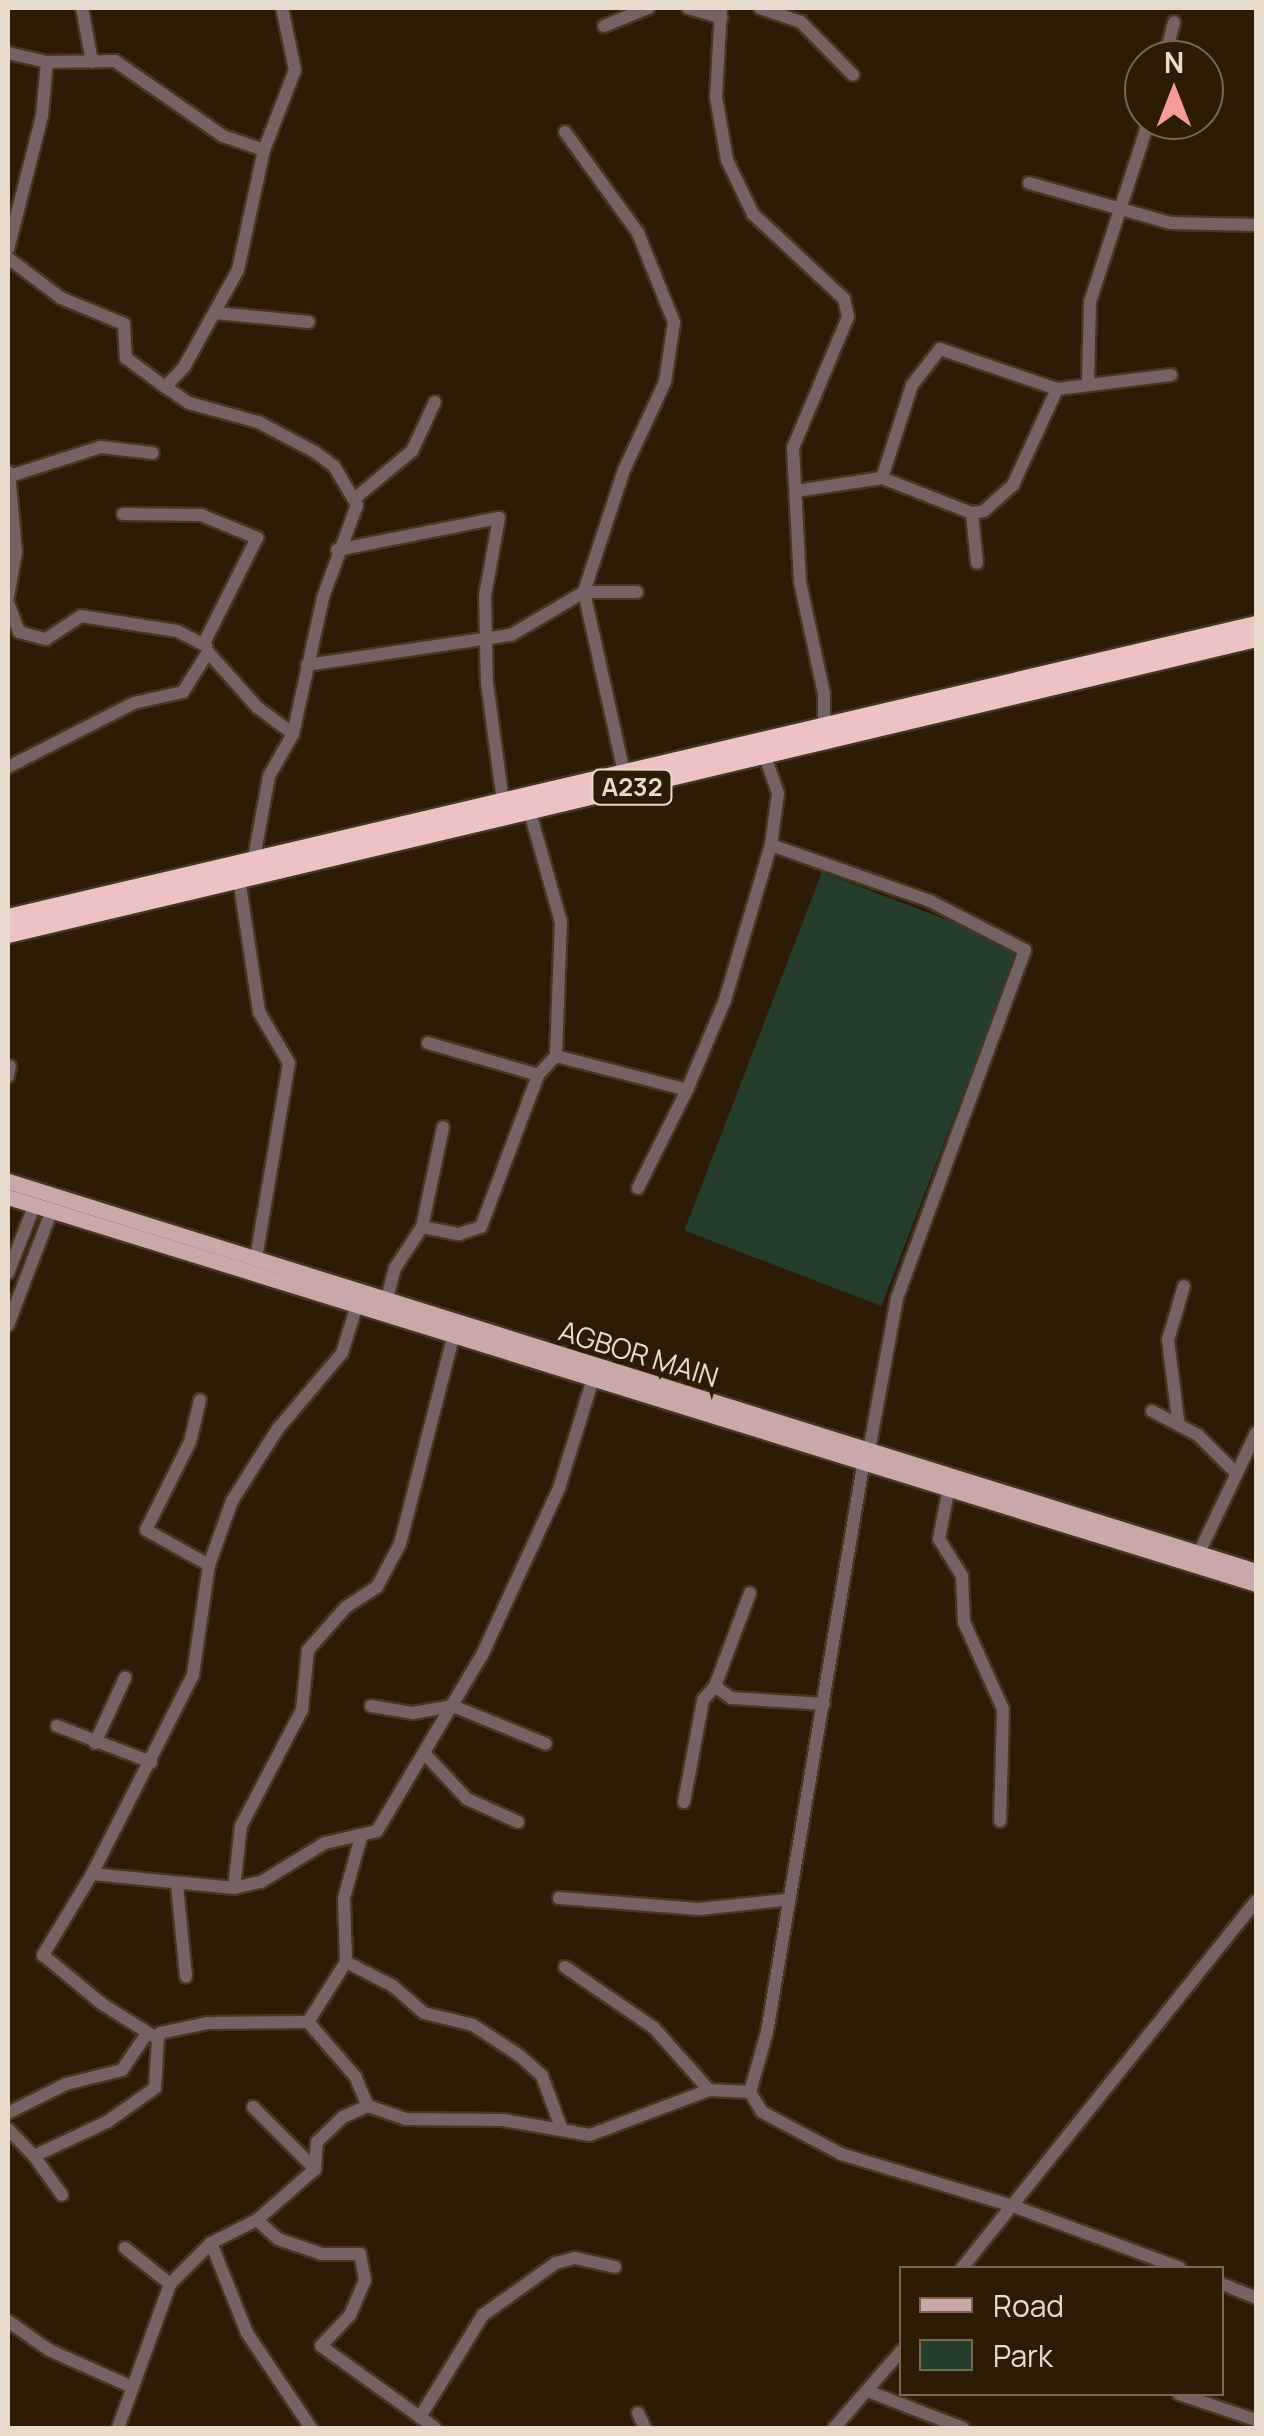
<!DOCTYPE html>
<html>
<head>
<meta charset="utf-8">
<style>
	body { margin:0 }
	#map { position:relative; width:1264px; height:2436px; overflow:hidden; background:#2d1b05; font-family:Manrope,sans-serif }
	div>[style] { position:absolute }
	[style*='--x'] { left:calc(var(--x)*1px); top:calc(var(--y)*1px); width:calc(var(--w)*1px); rotate:calc(var(--a)*1deg) }
	.green>* { inset:0; background:#243e2b; transform-origin:0 0 }
	.roads { filter:drop-shadow(2px 0 #473621) drop-shadow(-2px 0 #473621) drop-shadow(0 2px #473621) drop-shadow(0 -2px #473621) }
	.minor>* { height:12px; margin:-6px; padding:0 6px; transform-origin:6px; border-radius:6px; background:#746363 }
	.major>* { height:15px; margin:-7.5px; padding:0 7.5px; transform-origin:7.5px; border-radius:7.5px; background:#caa7a8 }
	.highway>* { height:18px; margin:-9px; padding:0 9px; transform-origin:9px; border-radius:9px; background:#ecc2c4 }
	span { translate:-50% -50%; white-space:nowrap; text-align:center; line-height:1.15; -webkit-text-stroke:10px #2d1b05; paint-order:stroke }
	.shield-label span { padding:2px 8px; background:#2d1b05; border:2px solid; border-radius:8px; -webkit-text-stroke-width:0 }
	.shield-label { font-size:25px; color:#e7dbce; font-weight:700 }
	.street-label { font-size:28px; color:#e7dbce }
	.frame { position:absolute; inset:0; border:10px solid #e7dbce; pointer-events:none }
	.legend { position:absolute; left:899px; top:2266px; width:325px; height:130px; box-sizing:border-box; background:#2d1b05; border:2px solid #776855; margin:0; padding:12px 18px; list-style:none; font-size:30px; color:#e7dbce }
	.legend li { display:flex; align-items:center; gap:20px; height:50px }
	.legend b { width:50px; border:2px solid #776855 }
	.north { position:absolute; left:1124px; top:40px; width:100px; height:100px; box-sizing:border-box; background:#2d1b05; border:2px solid #776855; border-radius:50%; rotate:0deg; font-size:28px; font-weight:700; line-height:40px; text-align:center; color:#e7dbce }
	.north::after { content:''; display:block; margin:auto; width:35px; height:45px; background:#f59c96; clip-path:polygon(50% 0,100% 100%,50% 72%,0 100%) }
</style>
</head>
<body>
<div id="map">
	<div class="green">
		<i style="left:822px;top:872px;width:211px;height:384px;rotate:21deg"></i>
	</div>
	<div class="roads">
		<div class="minor">
			<i style="--x:82;--y:8;--w:55;--a:79.5"></i>
			<i style="--x:688;--y:8;--w:35;--a:16"></i>
			<i style="--x:721;--y:8;--w:89;--a:93.2"></i>
			<i style="--x:716;--y:97;--w:64;--a:80.1"></i>
			<i style="--x:727;--y:160;--w:60;--a:64.3"></i>
			<i style="--x:753;--y:214;--w:125;--a:43"></i>
			<i style="--x:844;--y:299;--w:18;--a:77"></i>
			<i style="--x:848;--y:317;--w:142;--a:112.8"></i>
			<i style="--x:793;--y:448;--w:134;--a:87"></i>
			<i style="--x:800;--y:582;--w:115;--a:77.9"></i>
			<i style="--x:824;--y:694;--w:31;--a:90"></i>
			<i style="--x:760;--y:8;--w:43;--a:18.9"></i>
			<i style="--x:801;--y:22;--w:74;--a:45.5"></i>
			<i style="--x:604;--y:26;--w:48;--a:-22.2"></i>
			<i style="--x:8;--y:53;--w:40;--a:13"></i>
			<i style="--x:47;--y:62;--w:54;--a:95.3"></i>
			<i style="--x:42;--y:116;--w:137;--a:104.3"></i>
			<i style="--x:1164;--y:60;--w:39;--a:-75"></i>
			<i style="--x:47;--y:62;--w:68;--a:-0.8"></i>
			<i style="--x:115;--y:61;--w:131;--a:34.8"></i>
			<i style="--x:223;--y:136;--w:43;--a:18.9"></i>
			<i style="--x:565;--y:132;--w:125;--a:54.1"></i>
			<i style="--x:638;--y:233;--w:96;--a:68"></i>
			<i style="--x:674;--y:322;--w:61;--a:98.5"></i>
			<i style="--x:665;--y:382;--w:97;--a:115"></i>
			<i style="--x:624;--y:470;--w:128;--a:108.2"></i>
			<i style="--x:584;--y:592;--w:185;--a:77.5"></i>
			<i style="--x:1029;--y:183;--w:147;--a:15.8"></i>
			<i style="--x:1170;--y:223;--w:86;--a:1.3"></i>
			<i style="--x:8;--y:258;--w:66;--a:37"></i>
			<i style="--x:61;--y:298;--w:68;--a:22.4"></i>
			<i style="--x:124;--y:324;--w:34;--a:87"></i>
			<i style="--x:126;--y:358;--w:49;--a:36.6"></i>
			<i style="--x:216;--y:313;--w:93;--a:5.5"></i>
			<i style="--x:1088;--y:382;--w:80;--a:-88.6"></i>
			<i style="--x:1090;--y:302;--w:191;--a:-72"></i>
			<i style="--x:13;--y:475;--w:92;--a:-17.7"></i>
			<i style="--x:101;--y:447;--w:52;--a:6.6"></i>
			<i style="--x:882;--y:478;--w:98;--a:-72.1"></i>
			<i style="--x:912;--y:385;--w:46;--a:-52.1"></i>
			<i style="--x:940;--y:349;--w:124;--a:18.9"></i>
			<i style="--x:1057;--y:389;--w:115;--a:-7"></i>
			<i style="--x:796;--y:491;--w:87;--a:-8.6"></i>
			<i style="--x:882;--y:478;--w:97;--a:21.3"></i>
			<i style="--x:972;--y:513;--w:12;--a:-9"></i>
			<i style="--x:984;--y:511;--w:39;--a:-42"></i>
			<i style="--x:1013;--y:485;--w:106;--a:-65.4"></i>
			<i style="--x:354;--y:499;--w:75;--a:-39.6"></i>
			<i style="--x:412;--y:451;--w:54;--a:-64.9"></i>
			<i style="--x:972;--y:513;--w:50;--a:84.3"></i>
			<i style="--x:123;--y:514;--w:78;--a:0.7"></i>
			<i style="--x:201;--y:515;--w:61;--a:22.3"></i>
			<i style="--x:257;--y:538;--w:118;--a:116.8"></i>
			<i style="--x:337;--y:550;--w:165;--a:-11.2"></i>
			<i style="--x:499;--y:518;--w:79;--a:100.2"></i>
			<i style="--x:485;--y:596;--w:87;--a:88.7"></i>
			<i style="--x:487;--y:683;--w:119;--a:82.3"></i>
			<i style="--x:8;--y:597;--w:46;--a:-79.9"></i>
			<i style="--x:16;--y:552;--w:80;--a:-95"></i>
			<i style="--x:8;--y:603;--w:31;--a:69"></i>
			<i style="--x:19;--y:632;--w:28;--a:15"></i>
			<i style="--x:46;--y:639;--w:42;--a:-33.3"></i>
			<i style="--x:81;--y:616;--w:97;--a:8.9"></i>
			<i style="--x:177;--y:631;--w:33;--a:27"></i>
			<i style="--x:307;--y:665;--w:206;--a:-8.4"></i>
			<i style="--x:511;--y:635;--w:85;--a:-30.5"></i>
			<i style="--x:584;--y:592;--w:53;--a:0"></i>
			<i style="--x:8;--y:767;--w:141;--a:-26.9"></i>
			<i style="--x:134;--y:703;--w:50;--a:-12.7"></i>
			<i style="--x:183;--y:692;--w:47;--a:-58"></i>
			<i style="--x:208;--y:652;--w:74;--a:48.3"></i>
			<i style="--x:257;--y:707;--w:45;--a:36.9"></i>
			<i style="--x:771;--y:845;--w:169;--a:19.4"></i>
			<i style="--x:930;--y:901;--w:107;--a:27.3"></i>
			<i style="--x:1025;--y:950;--w:371;--a:110.2"></i>
			<i style="--x:897;--y:1298;--w:155;--a:100.4"></i>
			<i style="--x:254;--y:858;--w:83;--a:-79.6"></i>
			<i style="--x:269;--y:776;--w:48;--a:-60.3"></i>
			<i style="--x:293;--y:734;--w:140;--a:-77.6"></i>
			<i style="--x:323;--y:597;--w:98;--a:-69.7"></i>
			<i style="--x:357;--y:505;--w:45;--a:-120.5"></i>
			<i style="--x:334;--y:466;--w:24;--a:-144"></i>
			<i style="--x:315;--y:452;--w:64;--a:-152.2"></i>
			<i style="--x:258;--y:422;--w:72;--a:-164.6"></i>
			<i style="--x:189;--y:403;--w:29;--a:-146"></i>
			<i style="--x:165;--y:387;--w:28;--a:-46"></i>
			<i style="--x:184;--y:367;--w:111;--a:-60.9"></i>
			<i style="--x:238;--y:270;--w:123;--a:-77.8"></i>
			<i style="--x:264;--y:150;--w:86;--a:-68.8"></i>
			<i style="--x:295;--y:70;--w:63;--a:-101.8"></i>
			<i style="--x:239;--y:879;--w:134;--a:81.4"></i>
			<i style="--x:259;--y:1012;--w:59;--a:59.5"></i>
			<i style="--x:289;--y:1063;--w:199;--a:99.6"></i>
			<i style="--x:428;--y:1043;--w:115;--a:16.2"></i>
			<i style="--x:556;--y:1056;--w:135;--a:14.5"></i>
			<i style="--x:687;--y:1090;--w:98;--a:-67.1"></i>
			<i style="--x:725;--y:1000;--w:162;--a:-73.5"></i>
			<i style="--x:771;--y:845;--w:52;--a:-82.3"></i>
			<i style="--x:778;--y:793;--w:41;--a:-109.7"></i>
			<i style="--x:8;--y:1076;--w:10;--a:-79"></i>
			<i style="--x:638;--y:1188;--w:110;--a:-63.4"></i>
			<i style="--x:422;--y:1227;--w:102;--a:-78.1"></i>
			<i style="--x:8;--y:1273;--w:74;--a:-68.6"></i>
			<i style="--x:387;--y:1298;--w:31;--a:-75"></i>
			<i style="--x:395;--y:1268;--w:49;--a:-56.6"></i>
			<i style="--x:422;--y:1227;--w:38;--a:11"></i>
			<i style="--x:459;--y:1234;--w:23;--a:-18"></i>
			<i style="--x:481;--y:1227;--w:162;--a:-69.4"></i>
			<i style="--x:538;--y:1075;--w:26;--a:-47"></i>
			<i style="--x:556;--y:1056;--w:134;--a:-87.9"></i>
			<i style="--x:561;--y:922;--w:122;--a:-105.8"></i>
			<i style="--x:357;--y:1305;--w:50;--a:107.4"></i>
			<i style="--x:342;--y:1353;--w:101;--a:130.2"></i>
			<i style="--x:277;--y:1430;--w:84;--a:122.4"></i>
			<i style="--x:232;--y:1501;--w:68;--a:109.8"></i>
			<i style="--x:209;--y:1565;--w:111;--a:98.3"></i>
			<i style="--x:193;--y:1675;--w:223;--a:116.9"></i>
			<i style="--x:92;--y:1874;--w:95;--a:121.2"></i>
			<i style="--x:43;--y:1955;--w:77;--a:39.7"></i>
			<i style="--x:102;--y:2004;--w:66;--a:32"></i>
			<i style="--x:158;--y:2039;--w:6;--a:-72"></i>
			<i style="--x:160;--y:2033;--w:48;--a:-12"></i>
			<i style="--x:207;--y:2023;--w:101;--a:-0.6"></i>
			<i style="--x:308;--y:2022;--w:72;--a:49"></i>
			<i style="--x:355;--y:2076;--w:33;--a:67"></i>
			<i style="--x:8;--y:1325;--w:123;--a:-69.1"></i>
			<i style="--x:200;--y:1400;--w:43;--a:103.4"></i>
			<i style="--x:190;--y:1442;--w:98;--a:116.6"></i>
			<i style="--x:146;--y:1530;--w:72;--a:29.1"></i>
			<i style="--x:1152;--y:1411;--w:52;--a:27.6"></i>
			<i style="--x:1198;--y:1435;--w:51;--a:45"></i>
			<i style="--x:1178;--y:1420;--w:81;--a:-97.1"></i>
			<i style="--x:1168;--y:1340;--w:56;--a:-73.5"></i>
			<i style="--x:949;--y:1487;--w:53;--a:100.9"></i>
			<i style="--x:939;--y:1539;--w:44;--a:58.1"></i>
			<i style="--x:962;--y:1576;--w:46;--a:87.5"></i>
			<i style="--x:964;--y:1622;--w:95;--a:65.9"></i>
			<i style="--x:1003;--y:1709;--w:112;--a:91.5"></i>
			<i style="--x:1199;--y:1553;--w:133;--a:-64.6"></i>
			<i style="--x:750;--y:1593;--w:99;--a:110.6"></i>
			<i style="--x:715;--y:1686;--w:20;--a:37"></i>
			<i style="--x:731;--y:1698;--w:93;--a:3.7"></i>
			<i style="--x:371;--y:1706;--w:43;--a:9.5"></i>
			<i style="--x:413;--y:1713;--w:41;--a:-9.9"></i>
			<i style="--x:453;--y:1706;--w:100;--a:22.2"></i>
			<i style="--x:57;--y:1726;--w:101;--a:21"></i>
			<i style="--x:95;--y:1743;--w:72;--a:-65.2"></i>
			<i style="--x:425;--y:1754;--w:62;--a:47"></i>
			<i style="--x:467;--y:1799;--w:56;--a:24.3"></i>
			<i style="--x:684;--y:1802;--w:104;--a:-79.4"></i>
			<i style="--x:703;--y:1700;--w:18;--a:-49"></i>
			<i style="--x:92;--y:1874;--w:143;--a:5.6"></i>
			<i style="--x:234;--y:1888;--w:28;--a:-13"></i>
			<i style="--x:261;--y:1882;--w:75;--a:-31.4"></i>
			<i style="--x:325;--y:1843;--w:53;--a:-13"></i>
			<i style="--x:377;--y:1831;--w:205;--a:-59.2"></i>
			<i style="--x:482;--y:1655;--w:184;--a:-65.2"></i>
			<i style="--x:559;--y:1488;--w:114;--a:-72.7"></i>
			<i style="--x:177;--y:1885;--w:92;--a:84.4"></i>
			<i style="--x:234;--y:1888;--w:62;--a:-83.6"></i>
			<i style="--x:241;--y:1826;--w:131;--a:-62.3"></i>
			<i style="--x:302;--y:1710;--w:60;--a:-84.3"></i>
			<i style="--x:308;--y:1650;--w:57;--a:-48.5"></i>
			<i style="--x:346;--y:1607;--w:37;--a:-33"></i>
			<i style="--x:377;--y:1587;--w:49;--a:-61.9"></i>
			<i style="--x:400;--y:1544;--w:214;--a:-75.6"></i>
			<i style="--x:559;--y:1898;--w:140;--a:4.5"></i>
			<i style="--x:699;--y:1909;--w:85;--a:-6"></i>
			<i style="--x:346;--y:1962;--w:64;--a:-91.8"></i>
			<i style="--x:344;--y:1898;--w:63;--a:-74.4"></i>
			<i style="--x:565;--y:1967;--w:108;--a:34.4"></i>
			<i style="--x:654;--y:2028;--w:83;--a:48.4"></i>
			<i style="--x:308;--y:2022;--w:71;--a:-57.7"></i>
			<i style="--x:346;--y:1962;--w:53;--a:27.1"></i>
			<i style="--x:393;--y:1986;--w:41;--a:41.1"></i>
			<i style="--x:424;--y:2013;--w:50;--a:13.8"></i>
			<i style="--x:473;--y:2025;--w:56;--a:33.4"></i>
			<i style="--x:520;--y:2056;--w:30;--a:42"></i>
			<i style="--x:542;--y:2076;--w:54;--a:69.6"></i>
			<i style="--x:750;--y:2092;--w:62;--a:-74.2"></i>
			<i style="--x:767;--y:2032;--w:580;--a:-80.38"></i>
			<i style="--x:253;--y:2107;--w:88;--a:45"></i>
			<i style="--x:8;--y:2113;--w:65;--a:-26.6"></i>
			<i style="--x:66;--y:2084;--w:58;--a:-14"></i>
			<i style="--x:122;--y:2070;--w:42;--a:-55.6"></i>
			<i style="--x:8;--y:2129;--w:37;--a:46"></i>
			<i style="--x:62;--y:2195;--w:48;--a:-125.7"></i>
			<i style="--x:34;--y:2156;--w:81;--a:-25"></i>
			<i style="--x:107;--y:2122;--w:59;--a:-35.3"></i>
			<i style="--x:155;--y:2088;--w:49;--a:-86.5"></i>
			<i style="--x:257;--y:2220;--w:28;--a:42"></i>
			<i style="--x:278;--y:2239;--w:46;--a:18.8"></i>
			<i style="--x:322;--y:2254;--w:38;--a:0"></i>
			<i style="--x:360;--y:2254;--w:26;--a:79"></i>
			<i style="--x:365;--y:2280;--w:38;--a:113"></i>
			<i style="--x:350;--y:2315;--w:42;--a:133.1"></i>
			<i style="--x:321;--y:2346;--w:140;--a:35.7"></i>
			<i style="--x:211;--y:2243;--w:97;--a:68.2"></i>
			<i style="--x:247;--y:2333;--w:115;--a:56"></i>
			<i style="--x:125;--y:2248;--w:58;--a:38.7"></i>
			<i style="--x:962;--y:2268;--w:470;--a:-51.3"></i>
			<i style="--x:1222;--y:2284;--w:37;--a:22"></i>
			<i style="--x:8;--y:2321;--w:50;--a:35.3"></i>
			<i style="--x:49;--y:2350;--w:89;--a:24"></i>
			<i style="--x:870;--y:2392;--w:100;--a:21.2"></i>
			<i style="--x:1179;--y:2394;--w:81;--a:18.7"></i>
			<i style="--x:638;--y:2413;--w:17;--a:65"></i>
			<i style="--x:420;--y:2417;--w:120;--a:-58.3"></i>
			<i style="--x:483;--y:2315;--w:90;--a:-35.5"></i>
			<i style="--x:556;--y:2263;--w:20;--a:-15"></i>
			<i style="--x:575;--y:2258;--w:41;--a:12.7"></i>
			<i style="--x:118;--y:2428;--w:153;--a:-70.1"></i>
			<i style="--x:170;--y:2284;--w:58;--a:-45"></i>
			<i style="--x:211;--y:2243;--w:51;--a:-26.6"></i>
			<i style="--x:257;--y:2220;--w:77;--a:-41.3"></i>
			<i style="--x:315;--y:2169;--w:27;--a:-86"></i>
			<i style="--x:317;--y:2142;--w:36;--a:-44"></i>
			<i style="--x:343;--y:2117;--w:27;--a:-24"></i>
			<i style="--x:368;--y:2106;--w:39;--a:19"></i>
			<i style="--x:405;--y:2119;--w:98;--a:0.6"></i>
			<i style="--x:503;--y:2120;--w:88;--a:9.8"></i>
			<i style="--x:590;--y:2135;--w:127;--a:-20.7"></i>
			<i style="--x:709;--y:2090;--w:41;--a:2.8"></i>
			<i style="--x:750;--y:2092;--w:23;--a:59"></i>
			<i style="--x:762;--y:2112;--w:89;--a:28"></i>
			<i style="--x:841;--y:2154;--w:177;--a:16.8"></i>
			<i style="--x:1010;--y:2205;--w:181;--a:20.3"></i>
			<i style="--x:834;--y:2428;--w:103;--a:-48.9"></i>
		</div>
		<div class="major">
			<i style="--x:8;--y:1181;--w:1308;--a:17.35"></i>
			<i style="--x:8;--y:1197;--w:1307;--a:17.23"></i>
		</div>
		<div class="highway">
			<i style="--x:8;--y:918;--w:1282;--a:-13.21"></i>
			<i style="--x:8;--y:934;--w:1283;--a:-13.34"></i>
		</div>
	</div>
	<div class="shield-label">
		<span style="left:632px;top:787px">A232</span>
	</div>
	<div class="street-label">
		<span style="left:639px;top:1353px;rotate:17deg">AGBOR MAIN</span>
	</div>
	<div class="frame"></div>
	<ul class="legend">
	<li><b style="height:12px;background:#caa7a8"></b>Road</li>
	<li><b style="height:28px;background:#243e2b"></b>Park</li>
	</ul>
	<div class="north">N</div>
</div>
</body>
</html>
